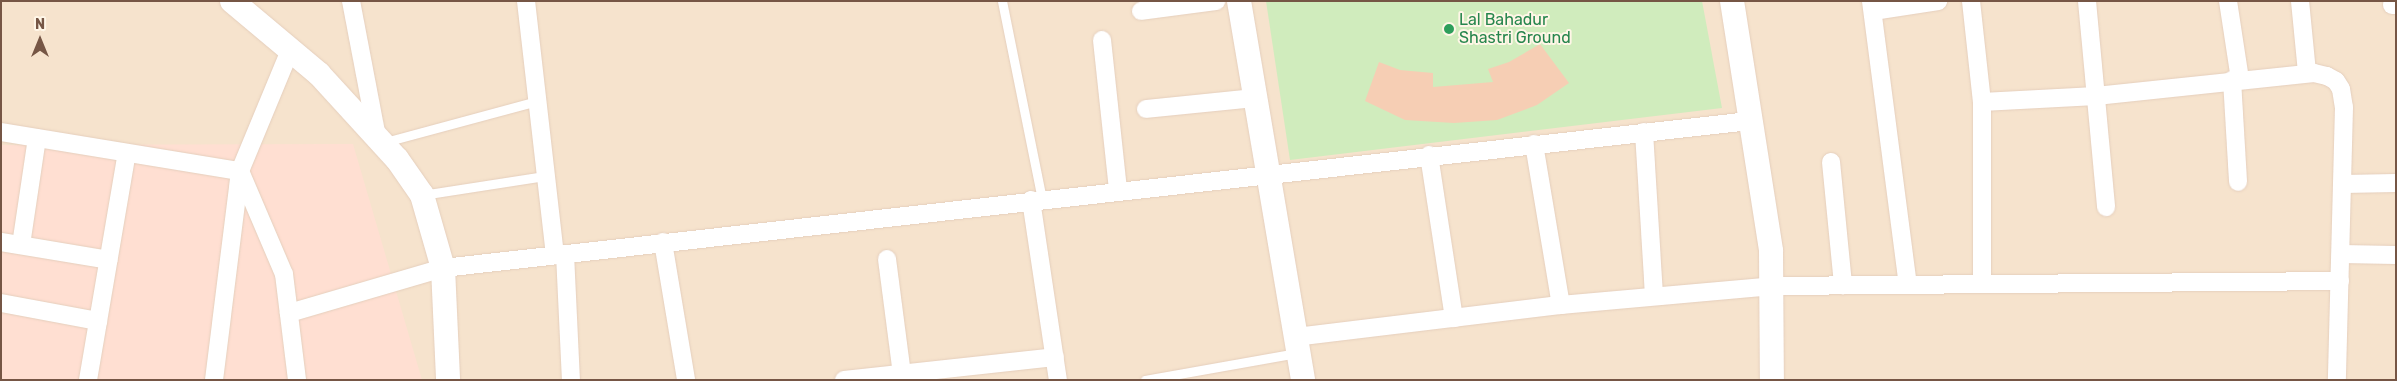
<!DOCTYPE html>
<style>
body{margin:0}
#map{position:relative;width:2397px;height:381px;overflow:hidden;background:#fef2df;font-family:Rubik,sans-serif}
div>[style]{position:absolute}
.residential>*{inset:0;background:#f6e3cd}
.commercial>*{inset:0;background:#ffdfd2}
.green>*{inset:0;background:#d0ecbd}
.building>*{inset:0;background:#f6ceb4}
.roads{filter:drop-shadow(0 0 1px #e5cfbd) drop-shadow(0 0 1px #e5cfbd)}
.lane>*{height:9px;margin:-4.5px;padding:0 4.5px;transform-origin:4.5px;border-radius:4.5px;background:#fff}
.street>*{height:18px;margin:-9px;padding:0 9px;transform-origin:9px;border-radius:9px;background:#fff}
.secondary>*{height:24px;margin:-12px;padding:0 12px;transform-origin:12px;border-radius:12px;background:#fff}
.dots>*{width:14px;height:14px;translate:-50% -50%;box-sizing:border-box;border:2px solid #fff6e7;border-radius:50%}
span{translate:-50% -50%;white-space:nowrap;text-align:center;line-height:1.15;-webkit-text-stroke:4px #fff6e7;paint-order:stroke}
.leisure-label{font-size:16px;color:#27864d}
.left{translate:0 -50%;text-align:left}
.frame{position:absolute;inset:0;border:2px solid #765645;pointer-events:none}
.north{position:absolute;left:15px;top:15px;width:50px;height:50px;-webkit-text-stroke:4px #fff6e7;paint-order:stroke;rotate:0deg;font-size:14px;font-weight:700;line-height:20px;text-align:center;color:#765645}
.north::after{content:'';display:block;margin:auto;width:18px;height:22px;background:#765645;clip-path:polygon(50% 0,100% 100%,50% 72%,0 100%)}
</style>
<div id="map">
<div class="residential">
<div style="clip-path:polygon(1px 1px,2396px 1px,2396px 380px,1px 380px)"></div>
</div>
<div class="commercial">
<div style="clip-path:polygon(353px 144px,422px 380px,1px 380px,1px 145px)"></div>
</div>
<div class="green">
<div style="clip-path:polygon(1266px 1px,1702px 1px,1722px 108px,1290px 160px)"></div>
</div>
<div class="building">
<div style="clip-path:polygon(1540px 44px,1569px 83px,1537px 105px,1497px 120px,1454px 123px,1405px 120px,1365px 101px,1379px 62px,1400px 70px,1433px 73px,1433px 87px,1493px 82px,1488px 69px,1509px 62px)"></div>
</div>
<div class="roads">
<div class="lane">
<div style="left:1002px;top:1px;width:202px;rotate:78.6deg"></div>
<div style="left:385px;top:142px;width:157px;rotate:-15.1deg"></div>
<div style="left:422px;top:195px;width:124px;rotate:-8.8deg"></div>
<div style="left:1145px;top:380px;width:154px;rotate:-10.1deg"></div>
</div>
<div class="street">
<div style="left:351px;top:1px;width:138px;rotate:79.2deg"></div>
<div style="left:526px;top:1px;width:256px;rotate:83.5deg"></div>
<div style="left:1871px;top:1px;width:286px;rotate:82.6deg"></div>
<div style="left:1971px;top:1px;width:102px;rotate:83.8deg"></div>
<div style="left:2087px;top:1px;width:207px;rotate:84.7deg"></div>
<div style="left:2228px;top:1px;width:79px;rotate:81.3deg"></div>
<div style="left:2300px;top:1px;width:72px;rotate:84.4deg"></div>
<div style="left:2392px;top:5px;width:4px"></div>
<div style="left:1141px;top:11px;width:76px;rotate:-7.6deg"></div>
<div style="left:1873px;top:11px;width:66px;rotate:-8.7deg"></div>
<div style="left:1102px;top:40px;width:151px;rotate:83.9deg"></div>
<div style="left:2232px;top:80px;width:102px;rotate:86.6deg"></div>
<div style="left:1146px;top:109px;width:110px;rotate:-5.8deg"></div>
<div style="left:1px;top:132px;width:242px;rotate:9.3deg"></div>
<div style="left:240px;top:171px;width:112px;rotate:66.9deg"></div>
<div style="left:284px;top:274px;width:107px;rotate:83deg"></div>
<div style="left:1644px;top:132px;width:164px;rotate:86.5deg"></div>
<div style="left:1534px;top:144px;width:163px;rotate:80.5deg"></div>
<div style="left:1429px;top:155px;width:165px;rotate:81.3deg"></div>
<div style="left:1831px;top:162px;width:124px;rotate:84.4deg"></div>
<div style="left:2343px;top:184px;width:53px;rotate:-1.1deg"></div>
<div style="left:1031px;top:200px;width:182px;rotate:81.5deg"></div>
<div style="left:1px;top:242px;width:109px;rotate:9.5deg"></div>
<div style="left:663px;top:242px;width:140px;rotate:80.5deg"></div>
<div style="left:21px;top:245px;width:108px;rotate:-81.5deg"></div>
<div style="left:565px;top:254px;width:126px;rotate:87.3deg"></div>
<div style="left:2341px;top:254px;width:55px;rotate:1deg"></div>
<div style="left:887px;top:259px;width:116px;rotate:82.6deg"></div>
<div style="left:1982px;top:284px;width:182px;rotate:-90deg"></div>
<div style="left:1982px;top:102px;width:114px;rotate:-3deg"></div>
<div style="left:2096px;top:96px;width:219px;rotate:-6deg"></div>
<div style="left:2314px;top:73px;width:13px;rotate:13deg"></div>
<div style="left:2327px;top:76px;width:10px;rotate:29deg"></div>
<div style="left:2336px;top:81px;width:9px;rotate:58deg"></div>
<div style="left:2341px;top:89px;width:18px;rotate:81deg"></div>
<div style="left:2344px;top:107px;width:273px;rotate:91.5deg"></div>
<div style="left:1px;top:303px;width:99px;rotate:10.5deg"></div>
<div style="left:289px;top:313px;width:160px;rotate:-16.3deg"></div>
<div style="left:443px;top:268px;width:1315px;rotate:-6.42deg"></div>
<div style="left:1295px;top:337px;width:268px;rotate:-6.9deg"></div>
<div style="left:1561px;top:305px;width:212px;rotate:-5.1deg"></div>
<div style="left:1772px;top:286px;width:568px;rotate:-0.5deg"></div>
<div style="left:88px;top:380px;width:230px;rotate:-80.3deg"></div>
<div style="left:214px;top:380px;width:211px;rotate:-82.9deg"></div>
<div style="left:240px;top:171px;width:131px;rotate:-67.5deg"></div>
<div style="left:844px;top:380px;width:212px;rotate:-6.2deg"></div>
</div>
<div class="secondary">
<div style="left:232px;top:1px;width:114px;rotate:40deg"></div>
<div style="left:319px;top:74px;width:115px;rotate:47.5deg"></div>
<div style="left:397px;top:159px;width:44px;rotate:55.2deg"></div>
<div style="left:422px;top:195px;width:76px;rotate:74deg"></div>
<div style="left:443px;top:268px;width:112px;rotate:87.4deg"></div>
<div style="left:1239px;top:1px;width:384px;rotate:80.4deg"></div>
<div style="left:1732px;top:1px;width:253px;rotate:81.1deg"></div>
<div style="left:1771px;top:251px;width:129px;rotate:89.6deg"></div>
</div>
</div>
<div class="dots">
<div style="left:1449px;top:29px;background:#2e9e5b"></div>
</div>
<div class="leisure-label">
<span class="left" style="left:1459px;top:29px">Lal Bahadur<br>Shastri Ground</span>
</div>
<div class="frame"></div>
<div class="north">N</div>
</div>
